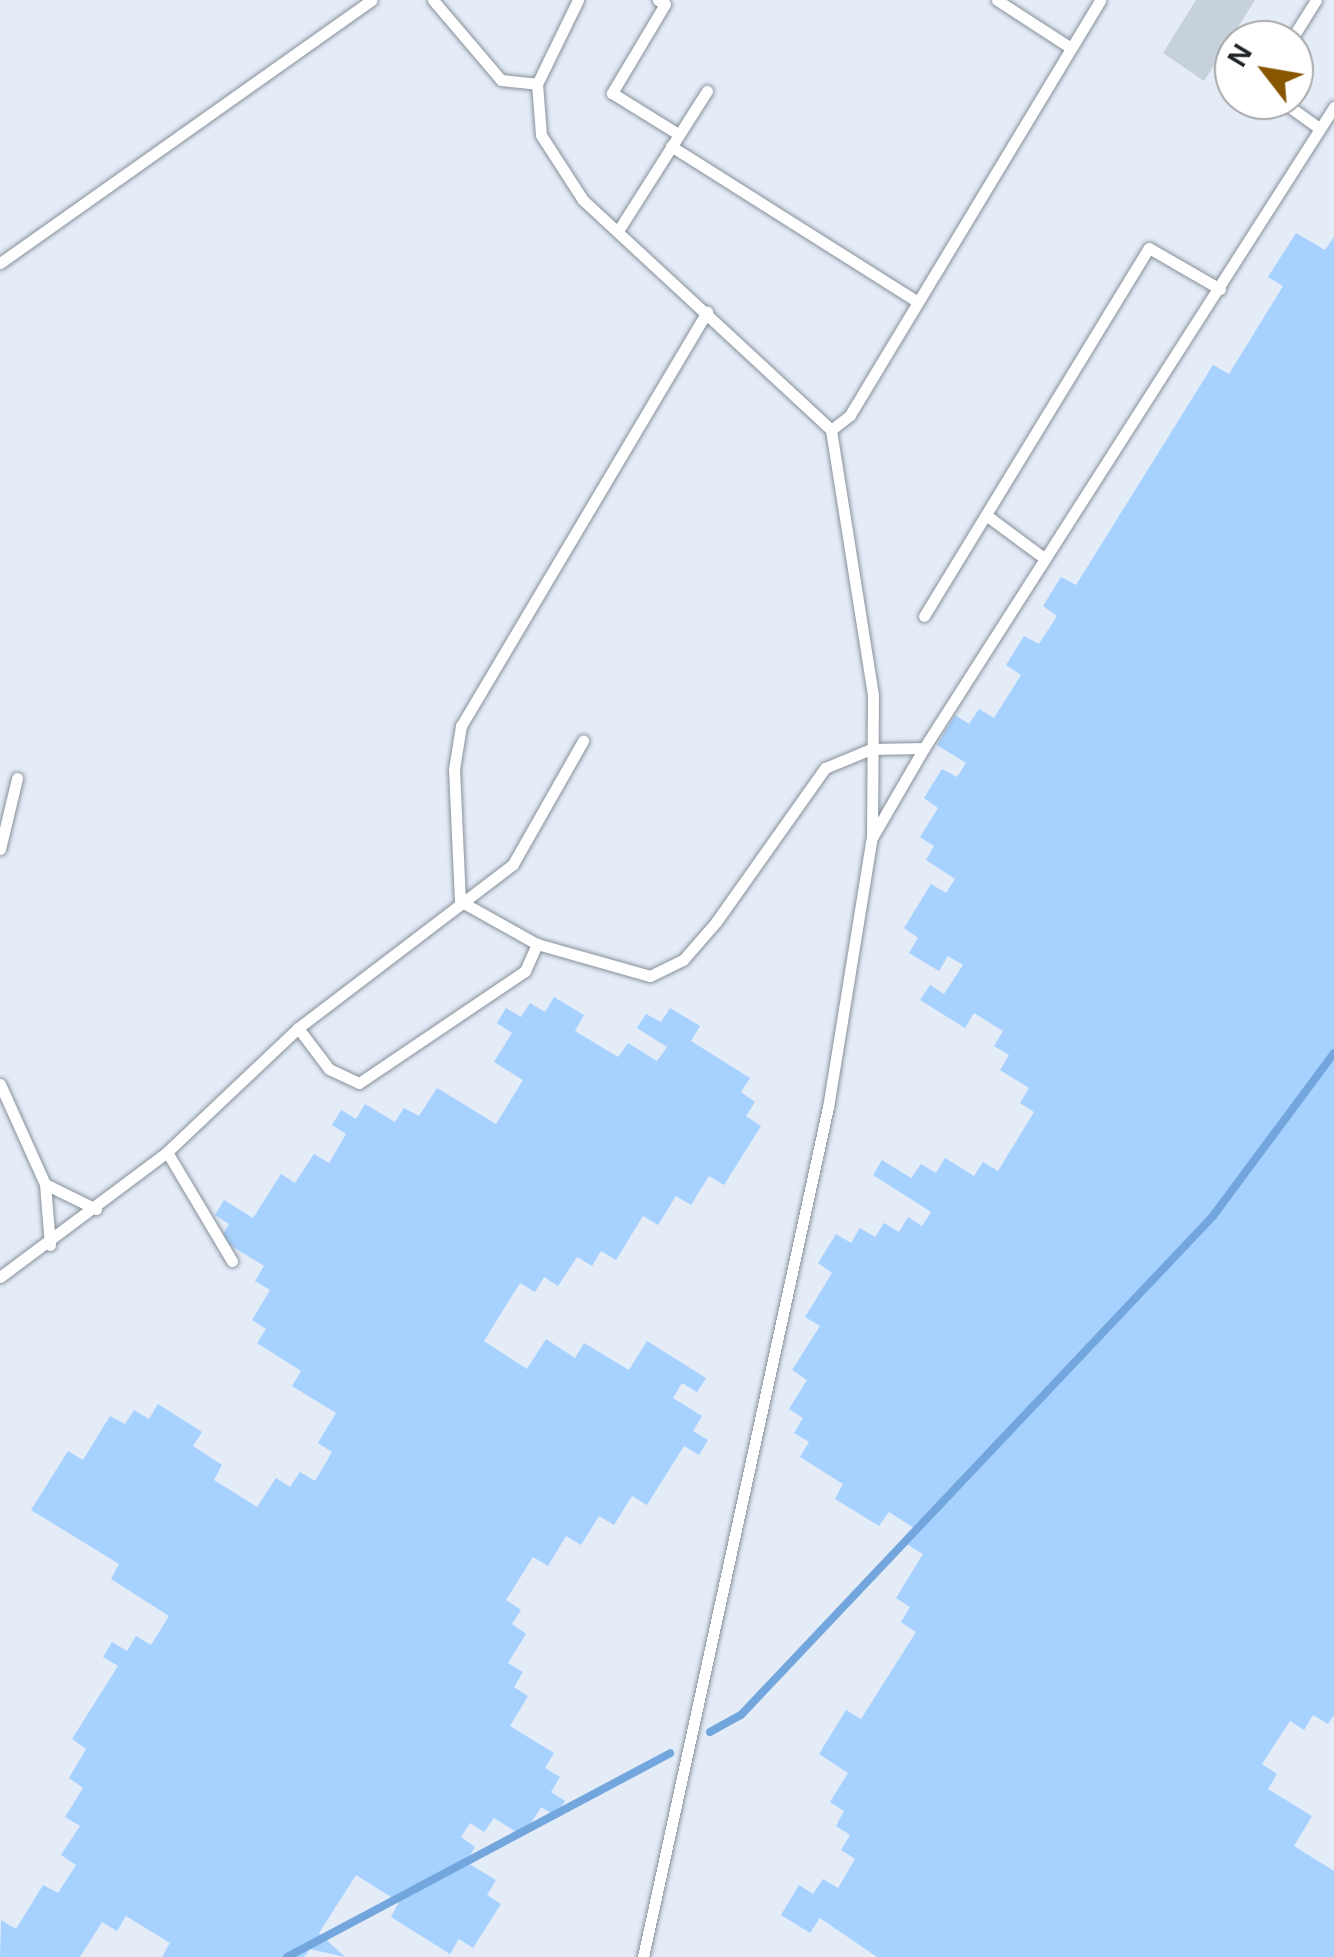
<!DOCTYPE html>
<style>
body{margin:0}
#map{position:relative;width:1334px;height:1957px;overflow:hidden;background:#e3ecf7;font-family:Helvetica,sans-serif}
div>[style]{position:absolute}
.green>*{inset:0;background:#a7d1ff}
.stream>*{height:8px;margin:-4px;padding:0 4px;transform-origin:4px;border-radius:4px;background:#72a6dd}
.building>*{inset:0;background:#c7d1db}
.roads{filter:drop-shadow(0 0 2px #87909a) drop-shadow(0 0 2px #87909a)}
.lane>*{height:11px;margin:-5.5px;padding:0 5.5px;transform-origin:5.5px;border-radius:5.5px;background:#fff}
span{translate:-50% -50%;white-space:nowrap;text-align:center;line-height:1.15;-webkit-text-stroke:10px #fff;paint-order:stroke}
.north{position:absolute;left:1214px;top:20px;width:100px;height:100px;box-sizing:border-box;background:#fff;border:2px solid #a6a7a9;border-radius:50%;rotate:301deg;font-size:28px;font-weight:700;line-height:40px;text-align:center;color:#202327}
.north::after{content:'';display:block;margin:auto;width:35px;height:45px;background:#895600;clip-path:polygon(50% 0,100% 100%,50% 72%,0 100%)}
</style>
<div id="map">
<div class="green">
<div style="clip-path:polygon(1296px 233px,1325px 250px,1334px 237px,1334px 1715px,1328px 1724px,1313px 1715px,1304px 1730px,1290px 1721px,1262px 1764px,1277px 1774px,1268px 1789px,1312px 1816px,1294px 1846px,1334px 1871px,1334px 1957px,877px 1957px,820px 1918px,810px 1933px,781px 1915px,799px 1885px,813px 1894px,823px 1879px,838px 1888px,855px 1859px,841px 1850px,850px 1835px,836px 1826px,844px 1811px,830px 1802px,848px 1773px,819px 1754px,846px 1710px,861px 1719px,916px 1632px,901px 1622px,910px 1607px,896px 1598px,923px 1554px,908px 1545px,917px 1530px,889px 1512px,879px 1526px,835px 1499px,843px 1484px,800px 1457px,809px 1442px,794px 1433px,803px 1418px,789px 1409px,807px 1380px,792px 1370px,820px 1326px,805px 1317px,832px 1273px,818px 1263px,836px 1234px,851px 1243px,860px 1228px,875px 1237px,884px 1223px,899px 1232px,908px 1217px,922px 1226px,931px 1212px,873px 1175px,882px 1160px,911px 1178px,921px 1164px,936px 1173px,945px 1158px,974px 1176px,983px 1162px,998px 1171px,1034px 1112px,1020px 1103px,1029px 1088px,1000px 1070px,1009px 1055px,994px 1046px,1003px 1031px,974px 1013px,965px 1028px,920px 1000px,930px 985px,944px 994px,963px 965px,948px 956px,939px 971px,909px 953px,918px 938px,904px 928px,931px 884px,946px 893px,955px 879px,926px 860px,934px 846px,920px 837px,938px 808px,924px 798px,942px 769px,957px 777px,966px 763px,937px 745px,955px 715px,969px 724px,979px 709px,994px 718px,1021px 675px,1006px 665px,1024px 636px,1039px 644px,1057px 616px,1043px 606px,1061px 577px,1076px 585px,1213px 365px,1229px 374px,1283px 286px,1268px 277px)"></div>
<div style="clip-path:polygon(554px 997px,584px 1015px,575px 1031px,618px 1057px,628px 1043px,657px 1061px,667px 1047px,637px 1028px,646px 1014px,661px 1022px,670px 1008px,700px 1026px,691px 1041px,750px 1078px,741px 1092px,755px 1102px,746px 1116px,761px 1126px,724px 1185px,709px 1176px,691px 1205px,676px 1196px,658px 1225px,643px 1216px,616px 1260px,601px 1251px,592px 1266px,577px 1257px,558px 1286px,544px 1277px,535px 1292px,520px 1283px,484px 1341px,527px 1369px,546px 1339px,575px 1358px,584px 1343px,629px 1370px,647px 1341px,706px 1378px,697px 1392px,682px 1383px,673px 1398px,702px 1416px,693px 1431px,708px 1440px,699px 1455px,684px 1446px,647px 1505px,632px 1496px,614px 1525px,599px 1516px,581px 1545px,566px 1536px,548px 1566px,533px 1557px,506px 1600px,521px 1610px,512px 1624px,526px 1634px,508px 1663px,523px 1672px,514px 1687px,528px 1696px,510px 1726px,554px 1753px,545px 1768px,560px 1777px,551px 1792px,565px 1801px,556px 1816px,541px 1807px,523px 1836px,494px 1818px,484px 1832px,470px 1823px,461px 1837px,475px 1847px,466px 1862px,496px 1880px,487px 1895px,501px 1904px,473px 1948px,459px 1939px,450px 1954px,391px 1917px,399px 1902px,356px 1875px,319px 1933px,345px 1957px,310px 1949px,304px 1957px,162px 1957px,170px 1943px,126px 1916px,117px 1931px,102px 1922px,80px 1957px,0 1957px,1px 1920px,16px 1929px,43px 1885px,58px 1893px,76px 1865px,61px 1855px,80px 1826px,65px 1817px,83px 1788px,69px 1778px,86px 1749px,72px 1739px,118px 1666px,103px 1657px,112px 1642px,127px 1651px,136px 1636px,151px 1645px,169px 1616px,111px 1579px,119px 1564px,31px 1510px,68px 1451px,83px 1460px,110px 1416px,125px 1424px,134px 1410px,149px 1419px,158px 1404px,202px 1432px,193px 1446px,222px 1465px,214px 1480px,257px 1507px,276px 1478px,290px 1487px,300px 1472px,315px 1481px,332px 1452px,318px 1443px,336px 1413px,292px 1386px,301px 1371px,257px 1343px,266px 1329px,252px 1320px,270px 1290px,255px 1281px,264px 1266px,220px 1239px,229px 1224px,215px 1215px,224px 1200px,253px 1218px,281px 1174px,295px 1183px,314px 1154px,329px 1163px,346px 1134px,332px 1125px,341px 1110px,356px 1119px,365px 1104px,395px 1122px,404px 1108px,419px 1116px,437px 1088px,496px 1124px,523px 1080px,494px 1062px,512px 1033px,497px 1023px,506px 1008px,521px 1017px,530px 1003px,545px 1012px)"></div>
</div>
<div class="stream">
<div style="left:710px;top:1732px;width:35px;rotate:-29deg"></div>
<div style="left:741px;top:1715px;width:687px;rotate:-46.59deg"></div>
<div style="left:1213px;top:1216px;width:203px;rotate:-53.4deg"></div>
<div style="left:287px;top:1957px;width:434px;rotate:-28deg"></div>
</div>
<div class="building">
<div style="clip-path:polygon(1196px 0,1255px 0,1204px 81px,1163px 53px)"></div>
</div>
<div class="roads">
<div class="lane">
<div style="left:433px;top:0;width:105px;rotate:49.6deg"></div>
<div style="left:501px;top:80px;width:36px;rotate:6deg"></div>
<div style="left:578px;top:0;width:93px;rotate:116deg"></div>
<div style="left:537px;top:84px;width:51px;rotate:85.5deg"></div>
<div style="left:541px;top:135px;width:77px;rotate:57.1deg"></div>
<div style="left:583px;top:200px;width:338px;rotate:42.8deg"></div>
<div style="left:831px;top:430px;width:268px;rotate:81deg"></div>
<div style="left:873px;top:695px;width:141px;rotate:90.4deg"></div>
<div style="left:872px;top:836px;width:275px;rotate:99.2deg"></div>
<div style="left:828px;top:1107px;width:870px;rotate:102.28deg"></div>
<div style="left:658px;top:0;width:8px;rotate:30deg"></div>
<div style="left:665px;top:4px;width:104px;rotate:120.8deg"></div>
<div style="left:612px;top:93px;width:78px;rotate:31.8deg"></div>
<div style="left:997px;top:0;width:88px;rotate:33deg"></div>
<div style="left:1291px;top:40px;width:47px;rotate:-58deg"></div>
<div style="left:1280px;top:100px;width:48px;rotate:35.7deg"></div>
<div style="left:671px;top:146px;width:292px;rotate:32.3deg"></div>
<div style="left:618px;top:231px;width:166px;rotate:-57.6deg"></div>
<div style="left:0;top:263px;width:455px;rotate:-35.3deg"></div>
<div style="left:831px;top:430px;width:24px;rotate:-38deg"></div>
<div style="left:850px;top:415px;width:484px;rotate:-58.9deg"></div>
<div style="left:990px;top:518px;width:67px;rotate:36.5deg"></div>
<div style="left:924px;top:616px;width:431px;rotate:-58.6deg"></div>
<div style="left:1149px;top:248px;width:82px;rotate:30deg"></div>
<div style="left:924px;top:748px;width:761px;rotate:-57.4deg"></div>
<div style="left:0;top:849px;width:73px;rotate:-76.5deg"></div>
<div style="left:460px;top:901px;width:88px;rotate:29.2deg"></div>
<div style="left:537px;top:944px;width:117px;rotate:15.8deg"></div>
<div style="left:650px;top:976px;width:37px;rotate:-26deg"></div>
<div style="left:683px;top:960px;width:50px;rotate:-49deg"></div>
<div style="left:716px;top:922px;width:189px;rotate:-54.7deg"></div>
<div style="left:825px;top:768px;width:50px;rotate:-22.4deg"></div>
<div style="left:871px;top:749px;width:53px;rotate:-1.1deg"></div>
<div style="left:924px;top:748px;width:102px;rotate:120.1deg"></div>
<div style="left:460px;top:901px;width:132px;rotate:-92.6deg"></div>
<div style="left:454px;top:769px;width:44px;rotate:-80.8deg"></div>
<div style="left:461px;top:726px;width:482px;rotate:-59.3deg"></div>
<div style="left:298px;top:1028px;width:51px;rotate:52.9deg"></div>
<div style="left:329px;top:1069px;width:33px;rotate:25deg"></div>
<div style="left:359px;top:1083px;width:200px;rotate:-34deg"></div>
<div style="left:525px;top:971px;width:30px;rotate:-66deg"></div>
<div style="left:0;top:1084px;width:110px;rotate:65.8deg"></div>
<div style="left:167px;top:1152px;width:127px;rotate:59.2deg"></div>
<div style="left:50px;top:1245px;width:61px;rotate:-94.7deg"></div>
<div style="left:45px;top:1184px;width:57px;rotate:26.1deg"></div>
<div style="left:0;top:1277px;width:209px;rotate:-36.8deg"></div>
<div style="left:167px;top:1152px;width:180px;rotate:-43.4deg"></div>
<div style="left:298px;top:1028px;width:270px;rotate:-37.3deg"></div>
<div style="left:513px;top:864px;width:142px;rotate:-60.4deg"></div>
</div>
</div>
<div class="north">N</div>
</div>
